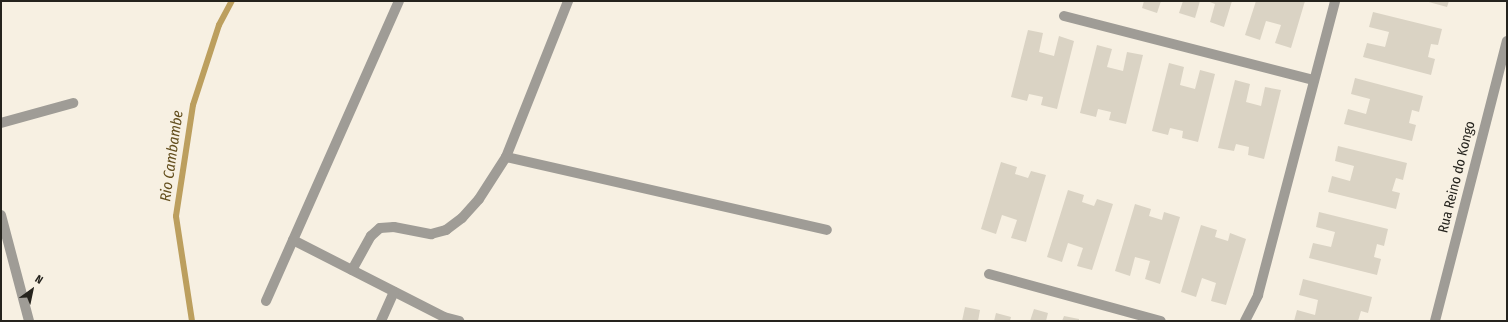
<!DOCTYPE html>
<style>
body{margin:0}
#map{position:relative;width:1508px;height:322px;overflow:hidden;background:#f7f0e2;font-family:"Fira Sans Condensed",sans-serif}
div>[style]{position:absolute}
.stream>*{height:6px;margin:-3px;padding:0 3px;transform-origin:3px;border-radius:3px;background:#bc9f5e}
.building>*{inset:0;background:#dad3c4}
.minor>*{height:10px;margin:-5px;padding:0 5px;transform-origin:5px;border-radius:5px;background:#9f9c96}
span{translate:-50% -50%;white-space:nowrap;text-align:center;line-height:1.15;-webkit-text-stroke:3px #f7f0e2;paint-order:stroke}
.street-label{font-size:14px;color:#25231d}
.water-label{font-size:15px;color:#644f1e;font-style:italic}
.frame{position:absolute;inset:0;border:2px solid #25231d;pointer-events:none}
.north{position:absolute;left:12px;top:270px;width:40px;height:40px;-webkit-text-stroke:3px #f7f0e2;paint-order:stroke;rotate:33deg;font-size:11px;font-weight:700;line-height:16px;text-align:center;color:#25231d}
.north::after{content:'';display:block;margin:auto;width:14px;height:18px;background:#25231d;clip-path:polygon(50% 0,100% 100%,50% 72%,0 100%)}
</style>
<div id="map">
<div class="stream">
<div style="left:192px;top:321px;width:106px;rotate:-98.7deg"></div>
<div style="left:176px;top:216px;width:112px;rotate:-81.3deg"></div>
<div style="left:193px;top:105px;width:84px;rotate:-72deg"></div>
<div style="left:219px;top:25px;width:27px;rotate:-62deg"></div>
</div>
<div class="building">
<div style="clip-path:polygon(1144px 1px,1161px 1px,1157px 13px,1142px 8px)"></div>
<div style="clip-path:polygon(1183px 1px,1200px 1px,1195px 18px,1179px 13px)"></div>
<div style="clip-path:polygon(1207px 1px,1232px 1px,1224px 27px,1210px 22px,1215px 4px)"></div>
<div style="clip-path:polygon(1256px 1px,1305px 1px,1291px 48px,1275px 43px,1281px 25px,1266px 21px,1260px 40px,1245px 35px)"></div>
<div style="clip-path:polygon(1425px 1px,1449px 1px,1447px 7px)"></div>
<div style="clip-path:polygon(1373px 12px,1442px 29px,1438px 45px,1431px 44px,1428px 57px,1435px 59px,1431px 75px,1363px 57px,1367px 43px,1385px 47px,1389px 32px,1369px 27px)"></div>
<div style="clip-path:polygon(1028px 30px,1043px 33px,1039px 52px,1054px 56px,1059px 36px,1074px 41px,1057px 109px,1041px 105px,1043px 97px,1029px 94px,1027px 101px,1011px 97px)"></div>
<div style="clip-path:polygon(1097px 45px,1112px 49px,1107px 67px,1123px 71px,1127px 52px,1143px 55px,1126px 124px,1109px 120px,1111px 112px,1098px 109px,1096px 117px,1080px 113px)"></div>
<div style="clip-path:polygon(1169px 63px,1184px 67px,1180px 85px,1195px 89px,1200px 70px,1215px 74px,1198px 142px,1182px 138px,1183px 131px,1170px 128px,1168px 135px,1152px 131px)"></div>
<div style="clip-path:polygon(1355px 78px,1423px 96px,1419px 112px,1412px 110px,1409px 123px,1416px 125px,1412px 141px,1344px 124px,1348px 109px,1366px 114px,1370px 99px,1351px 94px)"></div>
<div style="clip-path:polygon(1235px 80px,1250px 84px,1246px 102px,1261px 106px,1265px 87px,1281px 90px,1264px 159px,1248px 155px,1249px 147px,1236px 144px,1234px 151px,1218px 148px)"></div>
<div style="clip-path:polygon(1338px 146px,1407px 163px,1403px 180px,1396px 178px,1392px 191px,1400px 193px,1396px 209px,1328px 192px,1332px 176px,1350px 181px,1354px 166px,1335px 161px)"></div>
<div style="clip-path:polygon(1001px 162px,1017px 167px,1015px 174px,1028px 178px,1031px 171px,1046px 175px,1026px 242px,1011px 238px,1017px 220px,1002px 215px,996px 234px,981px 229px)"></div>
<div style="clip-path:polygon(1068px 190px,1084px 195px,1082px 202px,1094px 206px,1097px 199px,1113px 204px,1092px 270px,1077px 266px,1083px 248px,1068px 243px,1062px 262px,1047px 257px)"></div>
<div style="clip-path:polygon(1135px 204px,1151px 209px,1149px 216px,1162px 220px,1164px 212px,1180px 217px,1160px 284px,1145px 279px,1150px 261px,1135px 257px,1130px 276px,1115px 271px)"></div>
<div style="clip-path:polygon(1319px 212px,1388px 229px,1384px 246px,1377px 244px,1374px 257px,1381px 259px,1377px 275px,1309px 258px,1313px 243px,1331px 247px,1335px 232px,1316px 227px)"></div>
<div style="clip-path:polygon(1201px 225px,1217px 230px,1215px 237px,1228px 241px,1230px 233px,1246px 239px,1226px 305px,1211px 301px,1216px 283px,1202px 278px,1196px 297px,1181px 292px)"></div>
<div style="clip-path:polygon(1303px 279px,1372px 297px,1368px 313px,1361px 311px,1358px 321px,1294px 321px,1297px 310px,1315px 315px,1318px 300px,1299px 295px)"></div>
<div style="clip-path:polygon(965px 307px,980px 310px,978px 321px,962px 321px)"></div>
<div style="clip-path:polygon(1034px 309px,1048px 313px,1046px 321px,1030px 321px)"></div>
<div style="clip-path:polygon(996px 313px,1011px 317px,1010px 321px,994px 321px)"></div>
<div style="clip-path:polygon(1064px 316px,1079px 319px,1079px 321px,1062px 321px)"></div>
</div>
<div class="minor">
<div style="left:1064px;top:16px;width:258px;rotate:14.4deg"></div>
<div style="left:1px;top:123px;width:75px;rotate:-15.5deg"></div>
<div style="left:506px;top:157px;width:329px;rotate:12.8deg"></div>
<div style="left:1px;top:215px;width:110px;rotate:75.2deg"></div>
<div style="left:293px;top:240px;width:169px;rotate:27deg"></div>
<div style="left:444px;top:317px;width:16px;rotate:15deg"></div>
<div style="left:352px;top:270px;width:39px;rotate:-61deg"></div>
<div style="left:371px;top:236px;width:12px;rotate:-42deg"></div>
<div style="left:380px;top:228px;width:14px;rotate:-4deg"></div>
<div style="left:394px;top:227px;width:38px;rotate:11deg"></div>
<div style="left:431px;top:234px;width:16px;rotate:-15deg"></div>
<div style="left:446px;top:230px;width:20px;rotate:-37deg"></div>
<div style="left:462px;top:218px;width:25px;rotate:-48deg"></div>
<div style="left:479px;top:199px;width:50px;rotate:-57.3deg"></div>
<div style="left:506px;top:157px;width:168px;rotate:-68.3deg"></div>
<div style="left:989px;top:274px;width:178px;rotate:15.3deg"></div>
<div style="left:266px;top:301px;width:328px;rotate:-66.1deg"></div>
<div style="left:381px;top:321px;width:32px;rotate:-66deg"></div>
<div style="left:1245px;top:321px;width:29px;rotate:-63deg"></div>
<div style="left:1258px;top:295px;width:304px;rotate:-75.3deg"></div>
<div style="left:1435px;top:321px;width:289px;rotate:-75.6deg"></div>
</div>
<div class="street-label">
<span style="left:1457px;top:177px;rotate:-76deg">Rua Reino do Kongo</span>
</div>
<div class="water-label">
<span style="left:172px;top:156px;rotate:-82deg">Rio Cambambe</span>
</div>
<div class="frame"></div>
<div class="north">N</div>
</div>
